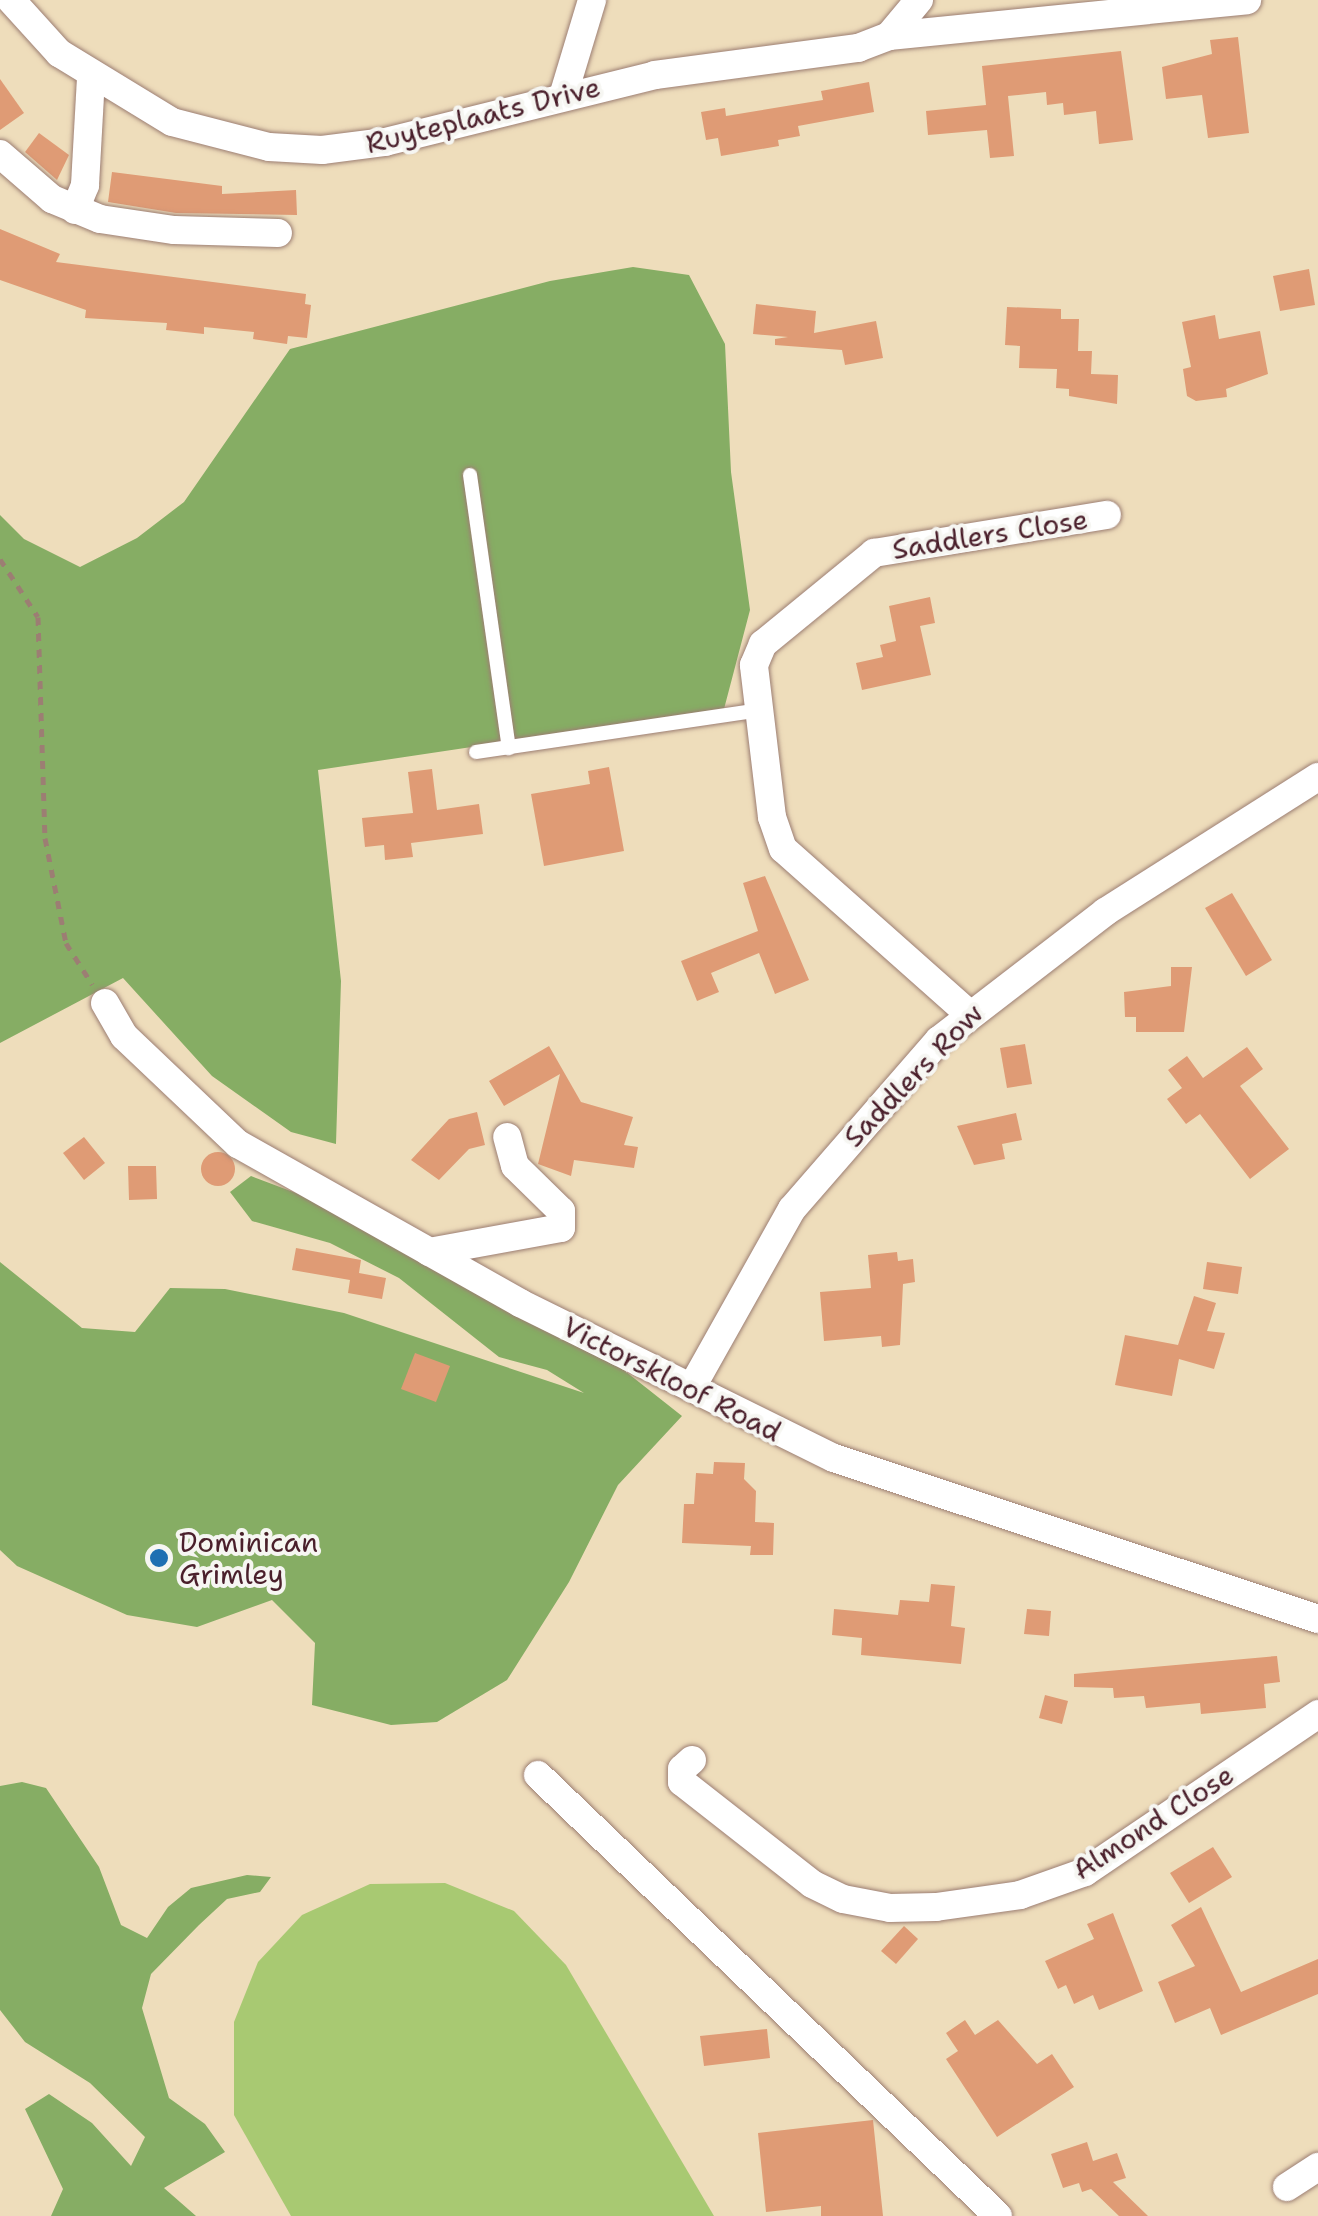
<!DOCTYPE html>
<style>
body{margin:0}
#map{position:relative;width:1318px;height:2216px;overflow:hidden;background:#edb;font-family:"Shantell Sans",sans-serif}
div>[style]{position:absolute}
.green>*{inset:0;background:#a8c972}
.forest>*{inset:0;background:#86ad64}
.building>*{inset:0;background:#df9b75}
.round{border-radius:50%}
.path>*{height:5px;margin-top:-2.5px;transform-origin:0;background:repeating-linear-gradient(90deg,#9c7e73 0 8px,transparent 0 16px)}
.roads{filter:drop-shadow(0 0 2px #9c7e73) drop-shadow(0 0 2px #9c7e73)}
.service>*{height:14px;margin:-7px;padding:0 7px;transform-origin:7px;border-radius:7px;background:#fff}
.minor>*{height:28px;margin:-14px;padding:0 14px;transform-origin:14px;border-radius:14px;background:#fff}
.dots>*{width:28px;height:28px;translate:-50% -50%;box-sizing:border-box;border:5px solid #f6f6f2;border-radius:50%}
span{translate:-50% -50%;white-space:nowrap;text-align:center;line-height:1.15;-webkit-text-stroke:8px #f6f6f2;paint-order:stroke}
.street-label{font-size:28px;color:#4a1f2b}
.poi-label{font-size:28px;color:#4a1f2b}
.left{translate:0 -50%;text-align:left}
</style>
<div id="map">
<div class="green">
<div style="clip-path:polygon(445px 1883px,514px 1911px,566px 1965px,714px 2216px,291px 2216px,234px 2115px,234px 2022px,258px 1962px,302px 1915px,370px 1884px)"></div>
</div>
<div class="forest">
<div style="clip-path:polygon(633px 267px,689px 275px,725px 344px,731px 472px,750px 610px,724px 709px,318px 770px,341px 981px,336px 1144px,291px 1132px,212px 1076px,123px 978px,0 1043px,0 515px,24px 539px,80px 567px,137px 538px,184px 502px,290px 349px,550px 281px)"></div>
<div style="clip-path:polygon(251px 1176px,336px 1208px,587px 1341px,682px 1416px,618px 1485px,569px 1582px,507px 1680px,437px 1722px,391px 1725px,312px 1705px,315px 1643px,272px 1600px,197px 1627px,127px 1615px,17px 1566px,0 1550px,0 1262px,82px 1328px,135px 1332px,170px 1288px,225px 1289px,344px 1313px,584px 1393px,547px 1370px,499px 1357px,399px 1278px,330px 1243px,252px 1221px,230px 1192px)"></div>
<div style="clip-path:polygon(22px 1782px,46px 1788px,99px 1867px,121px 1925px,147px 1938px,168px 1907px,191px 1888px,247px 1875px,271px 1877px,260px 1892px,227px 1899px,199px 1925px,151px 1974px,142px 2008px,169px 2098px,205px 2124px,225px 2152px,164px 2188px,196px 2216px,51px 2216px,63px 2189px,25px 2109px,49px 2094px,92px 2123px,131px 2166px,145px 2137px,90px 2083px,25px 2042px,0 2010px,0 1786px)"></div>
</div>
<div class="building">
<div style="clip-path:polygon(1238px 37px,1249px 133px,1208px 138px,1202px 95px,1166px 99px,1162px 67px,1212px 54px,1210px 40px)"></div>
<div style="clip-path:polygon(1121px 51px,1133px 140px,1099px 144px,1096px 111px,1064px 115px,1063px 103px,1047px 105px,1046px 92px,1008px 96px,1014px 156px,990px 158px,987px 130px,928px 135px,926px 111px,986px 105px,982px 66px)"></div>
<div style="clip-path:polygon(0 79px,24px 113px,0 130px)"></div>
<div style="clip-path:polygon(869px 82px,874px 112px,798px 126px,800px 136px,778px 140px,779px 146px,721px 156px,718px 138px,706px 140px,701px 112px,725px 108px,726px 116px,823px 100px,821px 91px)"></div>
<div style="clip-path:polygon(39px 133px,69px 155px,57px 180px,25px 152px)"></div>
<div style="clip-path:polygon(112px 172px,222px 186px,222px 194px,296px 190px,297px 215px,176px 213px,108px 202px)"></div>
<div style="clip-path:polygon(0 229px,60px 254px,56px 262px,306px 294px,305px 304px,311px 305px,307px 338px,288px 336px,287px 344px,253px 339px,254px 332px,204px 327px,204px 334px,166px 330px,167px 323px,85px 318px,86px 310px,0 280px)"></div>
<div style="clip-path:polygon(1309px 269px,1315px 305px,1280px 311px,1273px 276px)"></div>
<div style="clip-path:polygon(756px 304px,816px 311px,814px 333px,876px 321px,883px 358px,845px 365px,842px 350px,775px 345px,775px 339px,788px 337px,753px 334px)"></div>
<div style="clip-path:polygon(1007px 307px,1061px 309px,1061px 319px,1079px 319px,1078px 351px,1092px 351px,1091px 374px,1118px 375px,1117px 404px,1069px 396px,1069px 389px,1056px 388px,1057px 369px,1019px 368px,1020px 346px,1005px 345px)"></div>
<div style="clip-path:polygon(1215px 315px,1219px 339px,1260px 331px,1268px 374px,1226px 389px,1227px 397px,1196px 401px,1187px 396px,1183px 369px,1191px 367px,1182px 322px)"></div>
<div style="clip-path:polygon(930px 597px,935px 623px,920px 626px,931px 675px,862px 690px,856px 663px,883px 657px,880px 645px,896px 641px,889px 606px)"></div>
<div style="clip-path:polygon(609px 767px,624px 851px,544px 866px,531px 794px,590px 784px,588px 771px)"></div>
<div style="clip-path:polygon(432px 769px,437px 810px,479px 804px,483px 834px,411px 843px,413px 857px,385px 860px,384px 845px,365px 847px,362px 818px,413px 813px,408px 772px)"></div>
<div style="clip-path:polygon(765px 876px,809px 980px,775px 994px,759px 953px,711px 973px,719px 992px,697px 1001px,681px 961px,758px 931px,743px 883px)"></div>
<div style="clip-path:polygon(1232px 893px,1272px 960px,1246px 976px,1205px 908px)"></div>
<div style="clip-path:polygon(1171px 967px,1192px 967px,1184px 1032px,1136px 1032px,1136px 1017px,1125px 1017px,1124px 992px,1171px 986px)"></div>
<div style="clip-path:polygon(1025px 1044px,1032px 1084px,1007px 1088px,1000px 1048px)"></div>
<div style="clip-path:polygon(549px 1046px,581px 1102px,633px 1117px,624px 1145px,638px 1147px,634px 1168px,574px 1160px,571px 1176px,538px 1164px,560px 1074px,504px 1106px,489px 1081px)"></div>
<div style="clip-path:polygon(1247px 1047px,1263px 1069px,1240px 1086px,1289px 1149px,1250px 1179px,1200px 1114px,1186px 1124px,1167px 1099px,1182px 1088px,1168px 1070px,1187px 1056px,1203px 1078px)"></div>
<div style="clip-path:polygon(477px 1112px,485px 1145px,469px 1149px,439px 1180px,411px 1160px,449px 1119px)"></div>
<div style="clip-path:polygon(1016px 1113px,1022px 1140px,1002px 1144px,1005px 1159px,974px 1165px,957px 1126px)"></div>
<div style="clip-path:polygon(84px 1137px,105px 1163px,84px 1180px,63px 1153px)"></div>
<div class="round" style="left:201px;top:1152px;width:34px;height:34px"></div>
<div style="clip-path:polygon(128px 1166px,156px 1166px,157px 1199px,129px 1200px)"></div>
<div style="clip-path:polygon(296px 1248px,361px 1260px,359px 1273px,386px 1278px,382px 1299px,348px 1293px,350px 1280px,292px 1270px)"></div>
<div style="clip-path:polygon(897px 1252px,898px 1261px,913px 1259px,915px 1282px,903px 1284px,900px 1345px,882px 1347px,881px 1336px,824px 1341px,820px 1292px,871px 1288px,868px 1255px)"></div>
<div style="clip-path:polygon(1207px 1262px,1242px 1267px,1238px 1294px,1203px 1289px)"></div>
<div style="clip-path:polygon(1194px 1296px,1216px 1303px,1207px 1331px,1225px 1333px,1214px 1369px,1179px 1359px,1172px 1396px,1115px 1385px,1125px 1335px,1178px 1345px)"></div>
<div style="clip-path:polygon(415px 1353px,450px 1366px,436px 1402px,401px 1389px)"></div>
<div style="clip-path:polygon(714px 1462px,745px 1463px,744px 1479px,756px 1491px,755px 1522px,774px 1523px,773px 1555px,750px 1555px,751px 1546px,682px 1543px,684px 1504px,694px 1504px,696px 1473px,713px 1474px)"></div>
<div style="clip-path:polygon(931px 1584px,955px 1586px,951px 1626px,965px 1628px,961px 1664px,861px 1655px,862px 1638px,832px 1635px,834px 1609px,898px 1615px,900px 1600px,929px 1602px)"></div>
<div style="clip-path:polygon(1027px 1609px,1051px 1611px,1049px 1636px,1024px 1634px)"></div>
<div style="clip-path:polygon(1277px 1656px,1280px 1682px,1264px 1684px,1266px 1708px,1201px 1714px,1200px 1703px,1146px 1708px,1144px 1696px,1114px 1698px,1113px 1688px,1074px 1687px,1074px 1674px)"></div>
<div style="clip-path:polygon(1045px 1695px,1068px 1701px,1062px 1724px,1039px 1718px)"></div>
<div style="clip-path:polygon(1213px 1847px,1232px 1877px,1189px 1903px,1170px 1873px)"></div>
<div style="clip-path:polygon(1201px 1907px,1241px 1992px,1318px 1959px,1318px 1994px,1221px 2035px,1210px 2008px,1175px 2023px,1158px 1982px,1195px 1966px,1171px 1925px)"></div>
<div style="clip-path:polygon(1113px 1913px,1143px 1991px,1099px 2010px,1093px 1995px,1074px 2004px,1066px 1985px,1058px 1989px,1045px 1961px,1094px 1939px,1087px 1924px)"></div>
<div style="clip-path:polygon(904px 1926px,918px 1939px,896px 1964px,881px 1951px)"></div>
<div style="clip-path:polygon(965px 2020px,975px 2035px,998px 2020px,1037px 2064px,1052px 2054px,1074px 2087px,997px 2137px,946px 2059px,958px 2051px,946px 2033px)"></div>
<div style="clip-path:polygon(767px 2029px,770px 2058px,704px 2066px,700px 2036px)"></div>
<div style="clip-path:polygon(873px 2120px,883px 2216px,821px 2216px,821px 2206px,766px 2212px,758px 2133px)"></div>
<div style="clip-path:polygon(1087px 2142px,1093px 2161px,1117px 2153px,1126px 2178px,1113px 2182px,1148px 2216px,1119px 2216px,1091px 2189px,1082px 2192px,1079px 2183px,1063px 2188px,1051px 2154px)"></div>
</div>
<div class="path">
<div style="left:0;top:559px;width:69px;rotate:56.8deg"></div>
<div style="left:38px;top:617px;width:221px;rotate:88.2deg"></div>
<div style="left:45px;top:838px;width:107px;rotate:78.7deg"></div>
<div style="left:66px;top:943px;width:49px;rotate:57.6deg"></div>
</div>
<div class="roads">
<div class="service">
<div style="left:470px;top:475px;width:276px;rotate:81.9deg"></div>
<div style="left:476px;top:752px;width:282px;rotate:-8.4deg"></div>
</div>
<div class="minor">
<div style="left:11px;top:0;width:72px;rotate:47.8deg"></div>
<div style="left:59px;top:53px;width:132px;rotate:31.4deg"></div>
<div style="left:172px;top:122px;width:100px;rotate:14.5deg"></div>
<div style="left:269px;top:147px;width:53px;rotate:3.2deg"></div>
<div style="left:322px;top:150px;width:64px;rotate:-7.2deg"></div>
<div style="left:385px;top:142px;width:278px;rotate:-13.9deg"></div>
<div style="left:655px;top:75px;width:205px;rotate:-7.6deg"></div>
<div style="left:858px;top:48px;width:33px;rotate:-21deg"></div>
<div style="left:889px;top:36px;width:47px;rotate:-50.2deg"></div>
<div style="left:889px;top:36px;width:360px;rotate:-5.7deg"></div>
<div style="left:564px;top:93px;width:97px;rotate:-73.2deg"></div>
<div style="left:0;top:154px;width:69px;rotate:40.9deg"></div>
<div style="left:52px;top:199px;width:52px;rotate:22.6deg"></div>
<div style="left:100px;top:219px;width:75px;rotate:8.5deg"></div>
<div style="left:174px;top:230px;width:104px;rotate:1.7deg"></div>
<div style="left:75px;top:210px;width:27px;rotate:-68deg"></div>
<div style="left:85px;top:185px;width:109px;rotate:-86.8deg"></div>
<div style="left:105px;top:1003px;width:38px;rotate:60deg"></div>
<div style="left:124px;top:1036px;width:157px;rotate:43.5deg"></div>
<div style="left:238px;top:1144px;width:324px;rotate:29.4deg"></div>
<div style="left:520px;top:1303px;width:350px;rotate:26.3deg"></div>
<div style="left:834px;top:1458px;width:510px;rotate:18.4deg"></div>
<div style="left:968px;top:1013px;width:247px;rotate:-138.4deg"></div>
<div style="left:783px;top:849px;width:34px;rotate:-109deg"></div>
<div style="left:772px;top:817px;width:153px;rotate:-96.8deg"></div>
<div style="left:754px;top:665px;width:23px;rotate:-67deg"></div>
<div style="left:763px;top:644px;width:144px;rotate:-39.3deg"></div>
<div style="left:874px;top:553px;width:236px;rotate:-9.3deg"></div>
<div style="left:429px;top:1252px;width:134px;rotate:-10.3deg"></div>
<div style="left:561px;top:1228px;width:17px;rotate:-90deg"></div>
<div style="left:561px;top:1211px;width:64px;rotate:-135.6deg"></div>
<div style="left:515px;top:1166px;width:30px;rotate:-105deg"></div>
<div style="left:692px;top:1387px;width:204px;rotate:-60.7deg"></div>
<div style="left:792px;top:1209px;width:224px;rotate:-49deg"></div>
<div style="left:939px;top:1040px;width:210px;rotate:-37.6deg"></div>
<div style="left:1105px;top:912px;width:252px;rotate:-32.4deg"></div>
<div style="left:692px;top:1760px;width:13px;rotate:138deg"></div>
<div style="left:682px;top:1769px;width:13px;rotate:90deg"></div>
<div style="left:682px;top:1782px;width:165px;rotate:38.1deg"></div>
<div style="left:812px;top:1884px;width:34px;rotate:26deg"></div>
<div style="left:843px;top:1899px;width:48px;rotate:10.8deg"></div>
<div style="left:890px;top:1908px;width:46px;rotate:-1.2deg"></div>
<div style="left:936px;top:1907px;width:85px;rotate:-8.1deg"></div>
<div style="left:1020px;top:1895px;width:69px;rotate:-19.5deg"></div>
<div style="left:1085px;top:1872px;width:282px;rotate:-34.1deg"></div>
<div style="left:538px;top:1775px;width:637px;rotate:43.79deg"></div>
<div style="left:1287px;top:2187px;width:37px;rotate:-33deg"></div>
</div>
</div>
<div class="dots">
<div style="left:159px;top:1558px;background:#1f6fb2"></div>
</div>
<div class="street-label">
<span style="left:483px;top:115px;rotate:-14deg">Ruyteplaats Drive</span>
<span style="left:990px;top:534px;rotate:-9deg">Saddlers Close</span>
<span style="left:913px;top:1075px;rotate:-46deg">Saddlers Row</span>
<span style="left:672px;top:1379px;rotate:27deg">Victorskloof Road</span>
<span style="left:1153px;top:1822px;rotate:-33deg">Almond Close</span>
</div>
<div class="poi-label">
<span class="left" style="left:179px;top:1558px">Dominican<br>Grimley</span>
</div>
</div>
